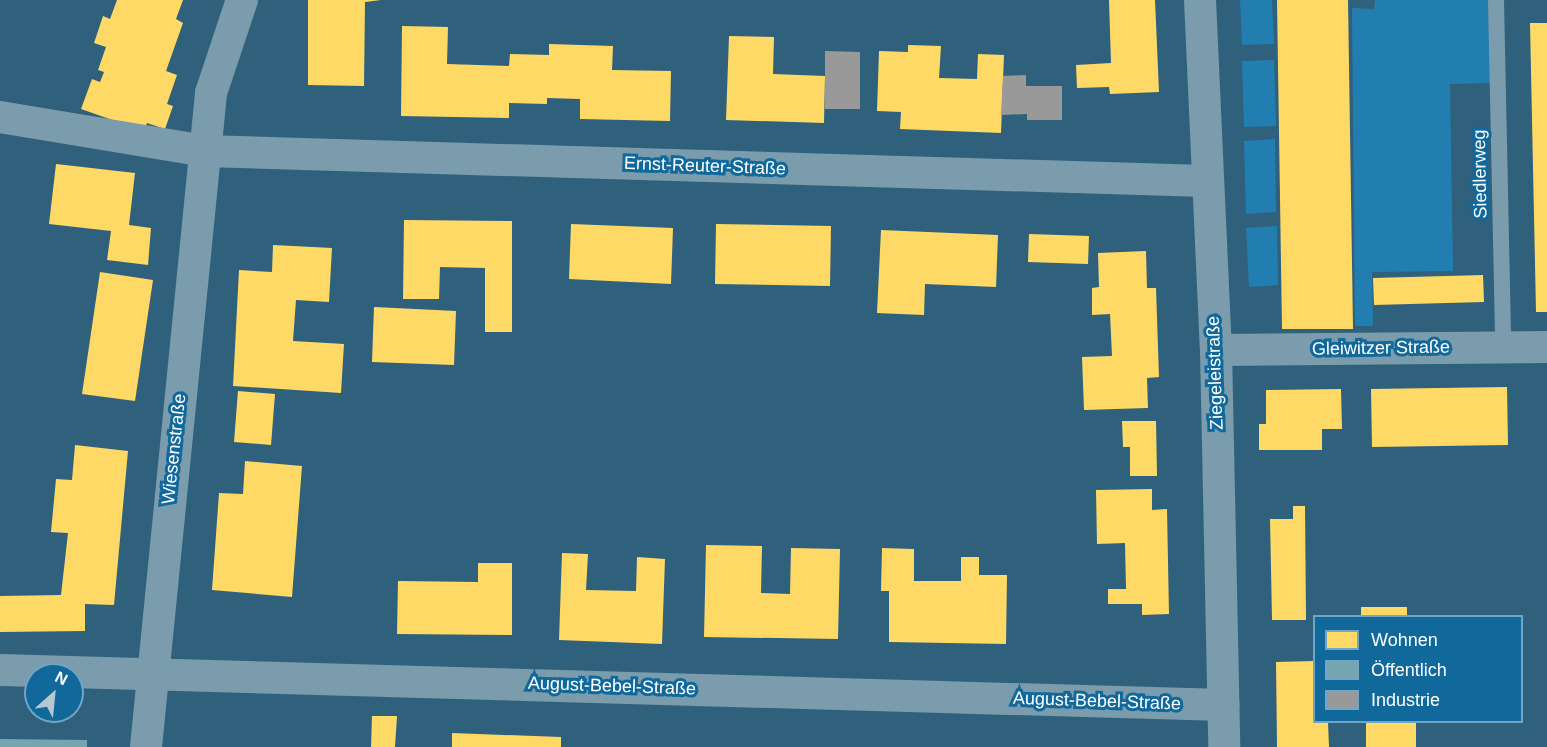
<!DOCTYPE html>
<meta charset="utf-8">
<style>
body{margin:0}
#map{position:relative;width:1547px;height:747px;overflow:hidden;background:#30617c;font-family:Helvetica,sans-serif}
div>[style]{position:absolute}
.green>*{inset:0;background:#227eb1}
.homes>*{inset:0;background:#ffd966}
.public>*{inset:0;background:#76a5af}
.industry>*{inset:0;background:#999}
.lane>*{height:16px;margin:-8px;padding:0 8px;transform-origin:8px;border-radius:8px;background:#7b9cad}
.street>*{height:32px;margin:-16px;padding:0 16px;transform-origin:16px;border-radius:16px;background:#7b9cad}
span{translate:-50% -50%;white-space:nowrap;text-align:center;line-height:1.15;-webkit-text-stroke:6px #11699b;paint-order:stroke}
.street-label{font-size:18px;color:#fff}
.legend{position:absolute;left:1313px;top:615px;width:210px;height:108px;box-sizing:border-box;background:#11699b;border:2px solid #70a5c3;margin:0;padding:8px 10px;list-style:none;font-size:18px;color:#fff}
.legend li{display:flex;align-items:center;gap:12px;height:30px}
.legend b{width:30px;border:2px solid #70a5c3}
.north{position:absolute;left:24px;top:663px;width:60px;height:60px;box-sizing:border-box;background:#11699b;border:2px solid #70a5c3;border-radius:50%;rotate:27deg;font-size:16px;font-weight:700;line-height:24px;text-align:center;color:#fff}
.north::after{content:'';display:block;margin:auto;width:21px;height:27px;background:#b7c8d1;clip-path:polygon(50% 0,100% 100%,50% 72%,0 100%)}
</style>
<div id="map">
<div class="green">
<div style="clip-path:polygon(1240px 0,1272px 0,1274px 44px,1242px 45px)"></div>
<div style="clip-path:polygon(1375px 0,1490px 0,1491px 83px,1450px 84px,1453px 271px,1372px 272px,1373px 326px,1355px 326px,1352px 8px,1374px 9px)"></div>
<div style="clip-path:polygon(1274px 60px,1276px 126px,1244px 127px,1242px 61px)"></div>
<div style="clip-path:polygon(1275px 139px,1276px 212px,1246px 214px,1244px 141px)"></div>
<div style="clip-path:polygon(1277px 226px,1278px 285px,1249px 287px,1246px 228px)"></div>
</div>
<div class="homes">
<div style="clip-path:polygon(117px 0,183px 0,176px 19px,183px 23px,166px 71px,177px 75px,167px 104px,173px 106px,165px 129px,147px 123px,144px 131px,81px 109px,92px 79px,100px 82px,104px 72px,98px 70px,106px 47px,94px 43px,103px 16px,110px 19px)"></div>
<div style="clip-path:polygon(308px 0,381px 0,365px 2px,364px 86px,308px 85px)"></div>
<div style="clip-path:polygon(1109px 0,1155px 0,1159px 92px,1110px 94px,1109px 87px,1077px 88px,1076px 65px,1111px 63px)"></div>
<div style="clip-path:polygon(1277px 0,1348px 0,1353px 329px,1282px 329px)"></div>
<div style="clip-path:polygon(1530px 23px,1547px 23px,1547px 312px,1536px 312px)"></div>
<div style="clip-path:polygon(402px 26px,448px 27px,447px 64px,509px 66px,510px 54px,549px 55px,549px 44px,613px 46px,612px 70px,671px 71px,670px 121px,580px 119px,580px 99px,547px 98px,547px 104px,509px 103px,509px 118px,401px 116px)"></div>
<div style="clip-path:polygon(729px 36px,774px 37px,773px 74px,825px 76px,824px 123px,726px 120px)"></div>
<div style="clip-path:polygon(908px 45px,941px 46px,939px 78px,977px 79px,978px 54px,1004px 55px,1001px 133px,900px 129px,901px 112px,877px 111px,879px 51px,908px 52px)"></div>
<div style="clip-path:polygon(56px 164px,135px 173px,129px 225px,151px 228px,148px 265px,107px 260px,111px 231px,49px 224px)"></div>
<div style="clip-path:polygon(404px 220px,512px 221px,512px 332px,485px 332px,485px 268px,440px 267px,439px 299px,403px 299px)"></div>
<div style="clip-path:polygon(571px 224px,673px 228px,671px 284px,569px 279px)"></div>
<div style="clip-path:polygon(716px 224px,831px 226px,830px 286px,715px 284px)"></div>
<div style="clip-path:polygon(881px 230px,998px 235px,996px 287px,925px 284px,924px 315px,877px 313px)"></div>
<div style="clip-path:polygon(1029px 234px,1089px 236px,1088px 264px,1028px 262px)"></div>
<div style="clip-path:polygon(273px 245px,332px 248px,329px 302px,296px 300px,293px 341px,344px 344px,341px 393px,233px 386px,239px 270px,272px 272px)"></div>
<div style="clip-path:polygon(1146px 251px,1147px 288px,1156px 288px,1159px 377px,1147px 378px,1148px 408px,1084px 410px,1082px 357px,1112px 356px,1110px 314px,1092px 315px,1092px 288px,1099px 287px,1098px 253px)"></div>
<div style="clip-path:polygon(100px 272px,153px 280px,135px 401px,82px 394px)"></div>
<div style="clip-path:polygon(1483px 275px,1484px 302px,1374px 305px,1373px 278px)"></div>
<div style="clip-path:polygon(374px 307px,456px 311px,454px 365px,372px 362px)"></div>
<div style="clip-path:polygon(1507px 387px,1508px 445px,1372px 447px,1371px 389px)"></div>
<div style="clip-path:polygon(1341px 389px,1342px 429px,1322px 429px,1322px 450px,1259px 450px,1259px 424px,1266px 424px,1266px 390px)"></div>
<div style="clip-path:polygon(238px 391px,275px 394px,271px 445px,234px 442px)"></div>
<div style="clip-path:polygon(1122px 421px,1156px 421px,1157px 476px,1130px 476px,1130px 447px,1123px 447px)"></div>
<div style="clip-path:polygon(75px 445px,128px 451px,114px 605px,85px 604px,85px 631px,0 632px,0 596px,61px 595px,68px 533px,51px 532px,56px 479px,72px 480px)"></div>
<div style="clip-path:polygon(245px 461px,302px 466px,292px 597px,212px 590px,219px 493px,243px 494px)"></div>
<div style="clip-path:polygon(1152px 489px,1152px 510px,1167px 509px,1169px 614px,1142px 615px,1142px 604px,1108px 604px,1108px 589px,1126px 589px,1125px 543px,1097px 544px,1096px 490px)"></div>
<div style="clip-path:polygon(1293px 506px,1305px 506px,1306px 620px,1272px 620px,1270px 519px,1293px 519px)"></div>
<div style="clip-path:polygon(706px 545px,762px 546px,761px 593px,790px 594px,791px 548px,840px 549px,838px 639px,704px 637px)"></div>
<div style="clip-path:polygon(882px 548px,914px 549px,914px 581px,961px 581px,961px 557px,979px 557px,979px 575px,1007px 575px,1006px 644px,889px 642px,889px 591px,881px 591px)"></div>
<div style="clip-path:polygon(562px 553px,588px 554px,586px 590px,636px 591px,637px 557px,665px 559px,662px 644px,559px 640px)"></div>
<div style="clip-path:polygon(478px 563px,512px 563px,512px 635px,397px 634px,398px 581px,478px 582px)"></div>
<div style="clip-path:polygon(1361px 607px,1407px 607px,1407px 616px,1361px 616px)"></div>
<div style="clip-path:polygon(1314px 661px,1314px 722px,1328px 722px,1329px 747px,1277px 747px,1276px 662px)"></div>
<div style="clip-path:polygon(372px 716px,397px 716px,395px 747px,371px 747px)"></div>
<div style="clip-path:polygon(1366px 722px,1416px 722px,1416px 747px,1366px 747px)"></div>
<div style="clip-path:polygon(452px 733px,561px 737px,561px 747px,452px 747px)"></div>
</div>
<div class="public">
<div style="clip-path:polygon(0 739px,87px 740px,87px 747px,0 747px)"></div>
</div>
<div class="industry">
<div style="clip-path:polygon(825px 51px,860px 52px,860px 109px,825px 109px)"></div>
<div style="clip-path:polygon(1026px 75px,1026px 86px,1062px 86px,1062px 120px,1027px 120px,1027px 114px,1001px 115px,1003px 76px)"></div>
</div>
<div class="lane">
<div style="left:1496px;top:0;width:347px;rotate:88.8deg"></div>
</div>
<div class="street">
<div style="left:1200px;top:0;width:350px;rotate:87.4deg"></div>
<div style="left:1216px;top:350px;width:397px;rotate:88.8deg"></div>
<div style="left:0;top:117px;width:208px;rotate:9.4deg"></div>
<div style="left:205px;top:151px;width:1001px;rotate:1.72deg"></div>
<div style="left:1216px;top:350px;width:331px;rotate:-0.5deg"></div>
<div style="left:0;top:670px;width:1224px;rotate:1.64deg"></div>
<div style="left:146px;top:747px;width:657px;rotate:-84.32deg"></div>
<div style="left:211px;top:93px;width:98px;rotate:-71.6deg"></div>
</div>
<div class="street-label">
<span style="left:705px;top:166px;rotate:2deg">Ernst-Reuter-Straße</span>
<span style="left:1480px;top:174px;rotate:-91deg">Siedlerweg</span>
<span style="left:1381px;top:348px;rotate:-1deg">Gleiwitzer Straße</span>
<span style="left:1215px;top:373px;rotate:-92deg">Ziegeleistraße</span>
<span style="left:174px;top:449px;rotate:-84deg">Wiesenstraße</span>
<span style="left:612px;top:686px;rotate:2deg">August-Bebel-Straße</span>
<span style="left:1097px;top:701px;rotate:2deg">August-Bebel-Straße</span>
</div>
<ul class="legend">
<li><b style="height:16px;background:#ffd966"></b>Wohnen</li>
<li><b style="height:16px;background:#76a5af"></b>Öffentlich</li>
<li><b style="height:16px;background:#999"></b>Industrie</li>
</ul>
<div class="north">N</div>
</div>
